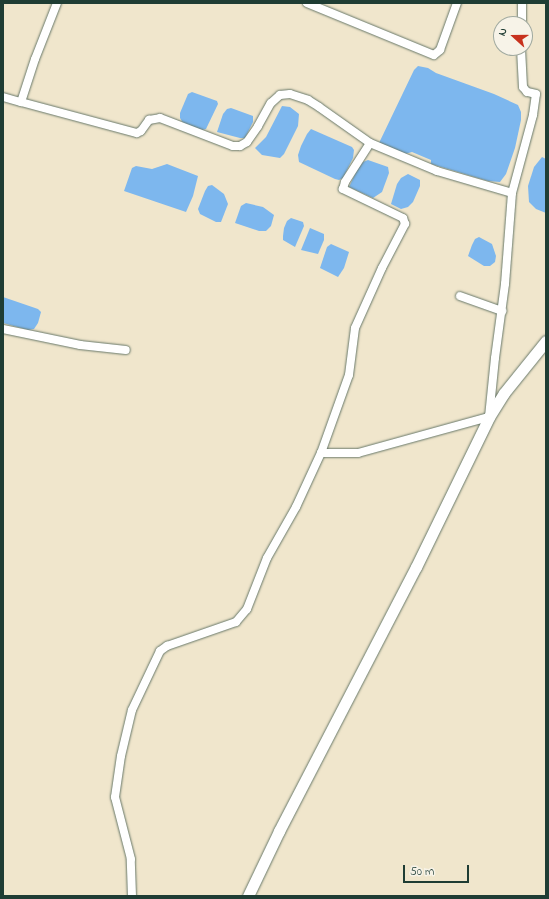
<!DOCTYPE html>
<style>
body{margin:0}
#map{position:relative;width:549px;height:899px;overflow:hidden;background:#f0e6cc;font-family:"Indie Flower",sans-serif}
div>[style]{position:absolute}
.water>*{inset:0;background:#7db7ee}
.roads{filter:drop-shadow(0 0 1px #687869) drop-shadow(0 0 1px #687869)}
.minor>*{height:8px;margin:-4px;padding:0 4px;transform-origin:4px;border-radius:4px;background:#fff}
.secondary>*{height:11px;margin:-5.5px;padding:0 5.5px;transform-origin:5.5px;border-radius:5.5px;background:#fff}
span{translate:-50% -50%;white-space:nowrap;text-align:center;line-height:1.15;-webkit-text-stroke:3px #f7f3e8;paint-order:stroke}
.frame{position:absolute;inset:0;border:4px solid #1f3d34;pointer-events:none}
.north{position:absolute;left:493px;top:16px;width:40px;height:40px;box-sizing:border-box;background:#f7f3e8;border:1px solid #a1aaa0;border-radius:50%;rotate:291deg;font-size:11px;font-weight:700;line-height:16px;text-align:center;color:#1f3d34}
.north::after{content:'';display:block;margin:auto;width:14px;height:18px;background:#c8321e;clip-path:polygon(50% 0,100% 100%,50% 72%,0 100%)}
.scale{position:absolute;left:403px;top:865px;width:66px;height:18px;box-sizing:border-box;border:2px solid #1f3d34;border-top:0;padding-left:5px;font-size:12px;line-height:14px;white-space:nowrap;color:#1f3d34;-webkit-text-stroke:3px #f7f3e8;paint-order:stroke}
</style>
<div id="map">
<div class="water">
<div style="clip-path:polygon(418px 66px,428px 68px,436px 73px,494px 94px,518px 105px,521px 112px,521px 120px,515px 148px,506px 174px,500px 182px,488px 181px,431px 164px,431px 160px,412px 152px,405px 154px,379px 143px,414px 70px)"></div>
<div style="clip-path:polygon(192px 92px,217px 101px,218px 104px,206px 129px,202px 130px,183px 123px,180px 118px,180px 113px,188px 94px)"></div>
<div style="clip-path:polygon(282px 106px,290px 107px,299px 114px,298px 126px,284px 154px,280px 158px,262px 155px,255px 148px,266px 137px)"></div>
<div style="clip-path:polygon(231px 108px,253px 116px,253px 122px,245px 138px,240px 138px,217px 132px,223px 114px,227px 109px)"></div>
<div style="clip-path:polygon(311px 129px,352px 147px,354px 150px,353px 158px,343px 178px,339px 180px,335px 179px,299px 162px,298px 155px,301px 146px,307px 134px)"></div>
<div style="clip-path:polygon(542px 157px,546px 159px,546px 213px,536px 209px,529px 202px,528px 186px,534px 167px)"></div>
<div style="clip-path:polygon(368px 160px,388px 167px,389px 173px,382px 192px,373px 198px,349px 187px,357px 170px,363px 162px)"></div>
<div style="clip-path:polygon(167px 164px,198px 176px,193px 196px,186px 212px,124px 191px,132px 168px,136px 166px,152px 169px)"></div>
<div style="clip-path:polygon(408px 174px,420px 180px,420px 186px,413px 202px,408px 207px,401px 209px,391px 204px,397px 184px,401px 178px)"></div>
<div style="clip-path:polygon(212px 185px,224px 194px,228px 204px,221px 222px,216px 222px,200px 214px,198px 209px,205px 191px,208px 186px)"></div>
<div style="clip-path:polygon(246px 203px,263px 207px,274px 215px,271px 226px,266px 231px,259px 231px,235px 223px,241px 206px)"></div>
<div style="clip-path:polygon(291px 218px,303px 222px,304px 226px,295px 247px,283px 240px,283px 236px,284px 228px,287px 221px)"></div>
<div style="clip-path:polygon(310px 228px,324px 234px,324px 240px,318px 254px,301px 250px)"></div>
<div style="clip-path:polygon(479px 237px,492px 244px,496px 256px,495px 262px,490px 266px,484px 266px,468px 256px,472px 245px,475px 239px)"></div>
<div style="clip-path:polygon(331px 244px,349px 252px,344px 268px,338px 277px,320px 268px,327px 247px)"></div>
<div style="clip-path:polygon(3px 297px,38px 309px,41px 312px,38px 323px,34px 329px,28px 330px,3px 323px)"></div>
</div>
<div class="roads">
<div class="minor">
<div style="left:57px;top:3px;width:60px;rotate:111.4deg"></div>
<div style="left:35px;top:59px;width:45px;rotate:108deg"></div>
<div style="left:21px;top:102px;width:120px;rotate:15deg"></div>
<div style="left:137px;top:133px;width:4px;rotate:-27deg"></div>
<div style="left:141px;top:131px;width:14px;rotate:-54deg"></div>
<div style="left:149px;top:120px;width:11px;rotate:-10deg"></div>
<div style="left:160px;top:118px;width:78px;rotate:21deg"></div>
<div style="left:233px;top:146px;width:7px"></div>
<div style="left:240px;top:146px;width:8px;rotate:-30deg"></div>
<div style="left:247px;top:142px;width:19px;rotate:-55deg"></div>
<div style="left:258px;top:126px;width:26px;rotate:-61deg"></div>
<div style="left:271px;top:103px;width:12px;rotate:-42deg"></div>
<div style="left:280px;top:95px;width:10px;rotate:-6deg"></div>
<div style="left:290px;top:94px;width:19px;rotate:18deg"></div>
<div style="left:308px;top:100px;width:13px;rotate:32deg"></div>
<div style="left:319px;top:107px;width:62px;rotate:35.2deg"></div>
<div style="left:370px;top:143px;width:73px;rotate:22.7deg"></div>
<div style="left:437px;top:171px;width:78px;rotate:16.3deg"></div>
<div style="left:512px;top:193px;width:81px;rotate:-74.9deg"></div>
<div style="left:533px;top:115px;width:21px;rotate:-82deg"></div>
<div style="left:536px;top:94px;width:9px;rotate:-167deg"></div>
<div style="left:527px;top:92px;width:6px;rotate:-129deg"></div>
<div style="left:523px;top:87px;width:39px;rotate:-93deg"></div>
<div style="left:307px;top:3px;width:137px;rotate:22.3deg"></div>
<div style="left:434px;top:55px;width:8px;rotate:-40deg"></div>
<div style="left:440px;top:50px;width:50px;rotate:-70.1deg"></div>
<div style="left:522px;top:24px;width:21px;rotate:-90deg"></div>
<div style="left:3px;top:97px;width:19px;rotate:16deg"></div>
<div style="left:460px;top:296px;width:45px;rotate:19.7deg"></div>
<div style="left:3px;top:329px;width:79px;rotate:11.7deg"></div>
<div style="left:80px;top:345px;width:46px;rotate:6.2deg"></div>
<div style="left:321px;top:453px;width:37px"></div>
<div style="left:358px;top:453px;width:136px;rotate:-15.4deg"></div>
<div style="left:489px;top:417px;width:59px;rotate:-84.2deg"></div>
<div style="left:495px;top:358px;width:75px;rotate:-82.3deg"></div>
<div style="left:505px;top:284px;width:91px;rotate:-85.6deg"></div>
<div style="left:132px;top:896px;width:37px;rotate:-92deg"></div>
<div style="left:131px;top:859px;width:64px;rotate:-104.5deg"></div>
<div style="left:115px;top:797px;width:41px;rotate:-81.7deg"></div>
<div style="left:121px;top:756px;width:47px;rotate:-76.6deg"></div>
<div style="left:132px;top:710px;width:65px;rotate:-64.6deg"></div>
<div style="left:160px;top:651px;width:9px;rotate:-36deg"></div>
<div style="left:167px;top:646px;width:73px;rotate:-19.2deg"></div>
<div style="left:236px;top:622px;width:17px;rotate:-50deg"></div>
<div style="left:247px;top:609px;width:55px;rotate:-68.6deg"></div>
<div style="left:267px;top:558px;width:59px;rotate:-60.4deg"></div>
<div style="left:296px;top:507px;width:60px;rotate:-65.2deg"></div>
<div style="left:321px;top:453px;width:83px;rotate:-70.3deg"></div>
<div style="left:349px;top:375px;width:47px;rotate:-82.7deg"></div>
<div style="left:355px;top:328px;width:66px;rotate:-65.8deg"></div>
<div style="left:382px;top:268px;width:50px;rotate:-62.4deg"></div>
<div style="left:405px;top:224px;width:6px;rotate:-108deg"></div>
<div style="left:403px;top:218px;width:67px;rotate:-154.2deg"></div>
<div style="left:343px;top:189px;width:7px;rotate:-74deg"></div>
<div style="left:345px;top:182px;width:46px;rotate:-57.3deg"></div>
</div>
<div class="secondary">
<div style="left:248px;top:896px;width:72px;rotate:-64.5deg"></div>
<div style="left:279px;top:831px;width:297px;rotate:-62.6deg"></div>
<div style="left:416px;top:567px;width:167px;rotate:-64deg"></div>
<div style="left:489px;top:417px;width:28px;rotate:-58deg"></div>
<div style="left:504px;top:393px;width:67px;rotate:-51.1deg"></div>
</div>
</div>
<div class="frame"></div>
<div class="north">N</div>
<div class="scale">50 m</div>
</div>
